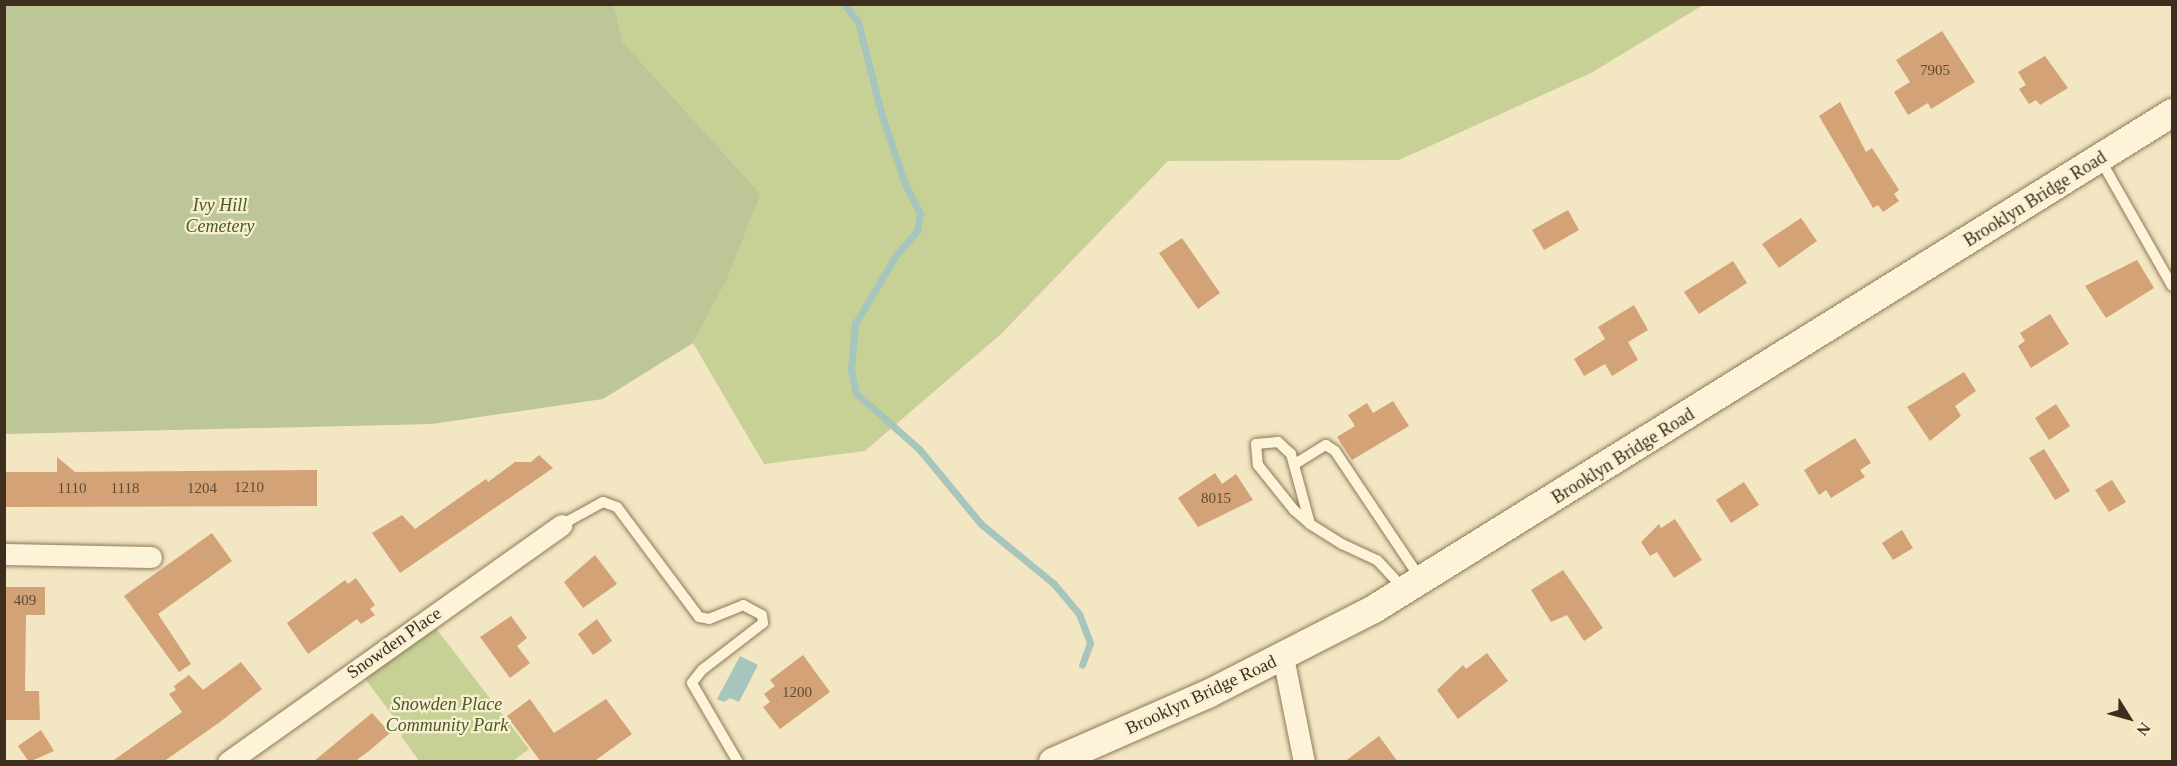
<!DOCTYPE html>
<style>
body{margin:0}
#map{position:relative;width:2177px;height:766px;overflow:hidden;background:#f2e6c3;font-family:"Times New Roman",serif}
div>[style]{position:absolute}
.green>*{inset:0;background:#c7d196}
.cemetery>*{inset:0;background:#bdc696}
.water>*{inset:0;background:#a6c5bd}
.stream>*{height:7px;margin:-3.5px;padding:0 3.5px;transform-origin:3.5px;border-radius:3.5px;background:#a6c5bd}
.building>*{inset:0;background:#d3a276}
.roads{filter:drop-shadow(0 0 2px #8e7858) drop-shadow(0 0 2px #8e7858)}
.lane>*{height:10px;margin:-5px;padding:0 5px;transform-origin:5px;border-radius:5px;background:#fcf3d8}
.street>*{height:21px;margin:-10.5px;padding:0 10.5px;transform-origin:10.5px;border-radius:10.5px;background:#fcf3d8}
.secondary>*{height:28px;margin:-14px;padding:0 14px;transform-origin:14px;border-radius:14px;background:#fcf3d8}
span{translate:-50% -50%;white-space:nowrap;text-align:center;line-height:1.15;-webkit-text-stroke:4.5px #f9f0d4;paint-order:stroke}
.number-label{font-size:15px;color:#624b33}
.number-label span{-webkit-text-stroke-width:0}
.street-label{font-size:18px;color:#3d2e1d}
.park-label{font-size:18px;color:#4a5b22;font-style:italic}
.frame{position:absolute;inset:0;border:6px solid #3d2e1d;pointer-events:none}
.north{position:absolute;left:2099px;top:688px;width:60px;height:60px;-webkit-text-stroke:4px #f9f0d4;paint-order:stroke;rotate:127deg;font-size:16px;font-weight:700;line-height:24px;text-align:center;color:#3d2e1d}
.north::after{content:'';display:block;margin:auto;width:21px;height:27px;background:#3d2e1d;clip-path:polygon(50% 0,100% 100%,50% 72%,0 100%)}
</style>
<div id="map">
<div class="green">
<div style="clip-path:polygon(614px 5px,1703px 5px,1591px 73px,1399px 160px,1168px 161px,1001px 334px,865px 451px,764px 464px,693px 343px,727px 280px,761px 194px,623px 42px)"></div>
<div style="clip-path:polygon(428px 618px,529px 749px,513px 761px,419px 761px,401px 736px,405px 732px,357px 668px)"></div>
</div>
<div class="cemetery">
<div style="clip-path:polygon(4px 5px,614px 5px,623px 42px,761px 194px,727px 280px,693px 343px,603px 399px,432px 424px,5px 434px)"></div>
</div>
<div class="water">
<div style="clip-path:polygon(740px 656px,758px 665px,739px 702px,730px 698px,724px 702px,717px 699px)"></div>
</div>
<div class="stream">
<div style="left:844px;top:4px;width:23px;rotate:52deg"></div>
<div style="left:858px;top:22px;width:97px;rotate:75.7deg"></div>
<div style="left:882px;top:116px;width:72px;rotate:71.3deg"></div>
<div style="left:905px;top:184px;width:33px;rotate:63deg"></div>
<div style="left:920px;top:213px;width:18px;rotate:99deg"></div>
<div style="left:917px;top:231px;width:32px;rotate:131deg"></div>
<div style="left:896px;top:255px;width:80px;rotate:120.7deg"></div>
<div style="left:855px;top:324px;width:46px;rotate:95deg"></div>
<div style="left:851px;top:370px;width:24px;rotate:78deg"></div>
<div style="left:856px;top:393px;width:84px;rotate:41.6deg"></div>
<div style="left:919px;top:449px;width:97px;rotate:50.4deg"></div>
<div style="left:981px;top:524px;width:94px;rotate:39.4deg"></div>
<div style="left:1054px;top:584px;width:39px;rotate:50deg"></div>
<div style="left:1079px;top:614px;width:31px;rotate:69deg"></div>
<div style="left:1090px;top:643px;width:23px;rotate:110deg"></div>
</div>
<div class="building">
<div style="clip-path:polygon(1942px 31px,1975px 82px,1931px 109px,1928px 103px,1908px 115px,1894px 92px,1910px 82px,1896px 60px)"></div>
<div style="clip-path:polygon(2045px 56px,2068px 88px,2040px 105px,2036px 100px,2029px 104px,2019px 89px,2026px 85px,2018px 72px)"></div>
<div style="clip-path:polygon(1840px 102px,1866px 152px,1872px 148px,1899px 190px,1894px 194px,1899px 201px,1883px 212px,1878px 205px,1873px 208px,1819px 116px)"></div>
<div style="clip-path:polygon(1568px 210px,1579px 230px,1544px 250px,1532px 230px)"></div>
<div style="clip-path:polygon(1801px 218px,1817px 241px,1779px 268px,1762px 244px)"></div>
<div style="clip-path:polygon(1182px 238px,1220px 293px,1198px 309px,1159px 253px)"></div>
<div style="clip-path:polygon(2137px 260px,2154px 288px,2106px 318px,2085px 286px)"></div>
<div style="clip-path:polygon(1733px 261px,1747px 283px,1699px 314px,1684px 292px)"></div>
<div style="clip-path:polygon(1634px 305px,1648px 330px,1628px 342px,1638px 360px,1612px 376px,1605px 364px,1584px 376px,1574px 359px,1605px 339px,1598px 327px)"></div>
<div style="clip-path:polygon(2050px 314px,2069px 344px,2031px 368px,2018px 346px,2025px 341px,2020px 333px)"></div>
<div style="clip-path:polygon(1964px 372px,1976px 391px,1955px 406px,1961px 416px,1930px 441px,1907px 407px)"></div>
<div style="clip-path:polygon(1393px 401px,1409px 426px,1352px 460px,1337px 437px,1355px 426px,1348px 415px,1367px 403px,1373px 413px)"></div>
<div style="clip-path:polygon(2056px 404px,2070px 426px,2049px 440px,2035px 418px)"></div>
<div style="clip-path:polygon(1855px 438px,1871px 463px,1860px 470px,1865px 477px,1831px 498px,1826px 490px,1819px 495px,1804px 470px)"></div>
<div style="clip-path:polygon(2044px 449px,2070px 491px,2055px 500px,2029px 458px)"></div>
<div style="clip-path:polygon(539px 455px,553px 468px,400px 573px,372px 533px,402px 515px,415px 529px,486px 479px,488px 482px,515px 462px,531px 462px)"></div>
<div style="clip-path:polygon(57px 457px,75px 472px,317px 470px,317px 506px,4px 507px,4px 472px,57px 472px)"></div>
<div style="clip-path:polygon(1215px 473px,1222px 484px,1236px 474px,1253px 500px,1198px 527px,1178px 498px)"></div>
<div style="clip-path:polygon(2112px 480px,2126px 502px,2109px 512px,2095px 490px)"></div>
<div style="clip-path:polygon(1744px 482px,1759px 505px,1731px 523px,1716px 500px)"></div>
<div style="clip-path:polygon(1675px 519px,1702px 560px,1674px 578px,1657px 552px,1650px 556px,1641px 542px,1659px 524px,1661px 528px)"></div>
<div style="clip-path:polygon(1902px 530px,1913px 548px,1893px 560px,1882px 543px)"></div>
<div style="clip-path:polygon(212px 533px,232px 561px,158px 614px,191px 664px,179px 672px,124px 596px)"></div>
<div style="clip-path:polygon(595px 555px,617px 584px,583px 608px,564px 582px)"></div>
<div style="clip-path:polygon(1563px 570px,1603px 628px,1584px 641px,1567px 615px,1551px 622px,1531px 590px)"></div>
<div style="clip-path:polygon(356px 578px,375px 605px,370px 609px,375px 615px,361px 624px,357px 619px,308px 654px,287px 623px,345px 580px,348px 584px)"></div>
<div style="clip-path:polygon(4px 587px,45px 587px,45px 615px,26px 615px,25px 691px,39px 691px,40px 720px,4px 720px)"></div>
<div style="clip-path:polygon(511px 616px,527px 638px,517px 646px,530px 663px,510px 678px,480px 637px)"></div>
<div style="clip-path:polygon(597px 619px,612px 641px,593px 655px,578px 634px)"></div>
<div style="clip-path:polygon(1487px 653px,1508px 681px,1458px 719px,1437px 690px,1463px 665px,1466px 669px)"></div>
<div style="clip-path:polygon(803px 655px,830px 692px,780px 729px,763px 707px,770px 702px,764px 694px,775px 686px,770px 680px)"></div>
<div style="clip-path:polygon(241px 662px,262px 689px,220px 722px,163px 762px,111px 762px,182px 712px,169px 694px,176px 690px,174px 686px,189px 675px,203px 690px)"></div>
<div style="clip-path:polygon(530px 699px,554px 733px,606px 699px,632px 734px,593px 762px,541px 762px,507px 716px)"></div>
<div style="clip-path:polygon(372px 713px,390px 733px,369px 751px,354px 762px,313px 762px)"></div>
<div style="clip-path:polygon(41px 730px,54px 751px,29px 762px,18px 746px)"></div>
<div style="clip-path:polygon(1379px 736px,1398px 762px,1344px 762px)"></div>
</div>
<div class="roads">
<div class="lane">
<div style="left:2100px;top:159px;width:146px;rotate:60.4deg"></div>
<div style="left:1295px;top:464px;width:36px;rotate:-32deg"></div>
<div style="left:1326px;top:445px;width:11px;rotate:34deg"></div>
<div style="left:1335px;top:451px;width:153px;rotate:56.2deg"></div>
<div style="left:1310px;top:524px;width:73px;rotate:-105.2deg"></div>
<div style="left:1291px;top:454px;width:18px;rotate:-137deg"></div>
<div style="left:1278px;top:442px;width:22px;rotate:175deg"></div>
<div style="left:1256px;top:444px;width:21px;rotate:85deg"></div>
<div style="left:1258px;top:465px;width:58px;rotate:51.3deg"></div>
<div style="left:1294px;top:510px;width:21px;rotate:41deg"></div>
<div style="left:1310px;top:524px;width:38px;rotate:32deg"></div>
<div style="left:1342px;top:544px;width:38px;rotate:25deg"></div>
<div style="left:1377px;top:560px;width:40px;rotate:47deg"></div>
<div style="left:561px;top:525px;width:48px;rotate:-28.7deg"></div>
<div style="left:603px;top:502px;width:15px;rotate:20deg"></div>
<div style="left:617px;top:507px;width:137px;rotate:53.3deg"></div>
<div style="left:699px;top:617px;width:10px;rotate:11deg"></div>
<div style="left:709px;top:619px;width:37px;rotate:-22deg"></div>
<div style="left:743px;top:605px;width:21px;rotate:28deg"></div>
<div style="left:762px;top:615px;width:8px;rotate:83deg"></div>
<div style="left:763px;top:623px;width:77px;rotate:142.4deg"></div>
<div style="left:702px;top:670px;width:16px;rotate:128deg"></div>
<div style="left:692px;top:683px;width:91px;rotate:59.8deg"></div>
</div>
<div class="street">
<div style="left:4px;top:554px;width:147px;rotate:1.2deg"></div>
<div style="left:1283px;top:657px;width:107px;rotate:78.7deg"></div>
<div style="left:228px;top:762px;width:409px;rotate:-35.4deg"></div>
</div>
<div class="secondary">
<div style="left:1053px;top:762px;width:169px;rotate:-23.7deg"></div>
<div style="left:1208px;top:694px;width:186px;rotate:-27.1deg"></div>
<div style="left:1374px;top:609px;width:940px;rotate:-31.86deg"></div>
</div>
</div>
<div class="number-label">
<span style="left:1935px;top:71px">7905</span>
<span style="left:249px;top:488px">1210</span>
<span style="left:72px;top:489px">1110</span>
<span style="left:125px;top:489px">1118</span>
<span style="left:202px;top:489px">1204</span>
<span style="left:1216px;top:499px">8015</span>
<span style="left:25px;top:601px">409</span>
<span style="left:797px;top:693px">1200</span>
</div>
<div class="street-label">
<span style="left:2035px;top:199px;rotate:-32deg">Brooklyn Bridge Road</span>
<span style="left:1623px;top:456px;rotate:-32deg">Brooklyn Bridge Road</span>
<span style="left:394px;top:643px;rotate:-35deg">Snowden Place</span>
<span style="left:1201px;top:695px;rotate:-25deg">Brooklyn Bridge Road</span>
</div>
<div class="park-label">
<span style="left:220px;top:216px">Ivy Hill<br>Cemetery</span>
<span style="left:447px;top:715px">Snowden Place<br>Community Park</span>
</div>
<div class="frame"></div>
<div class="north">N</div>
</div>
